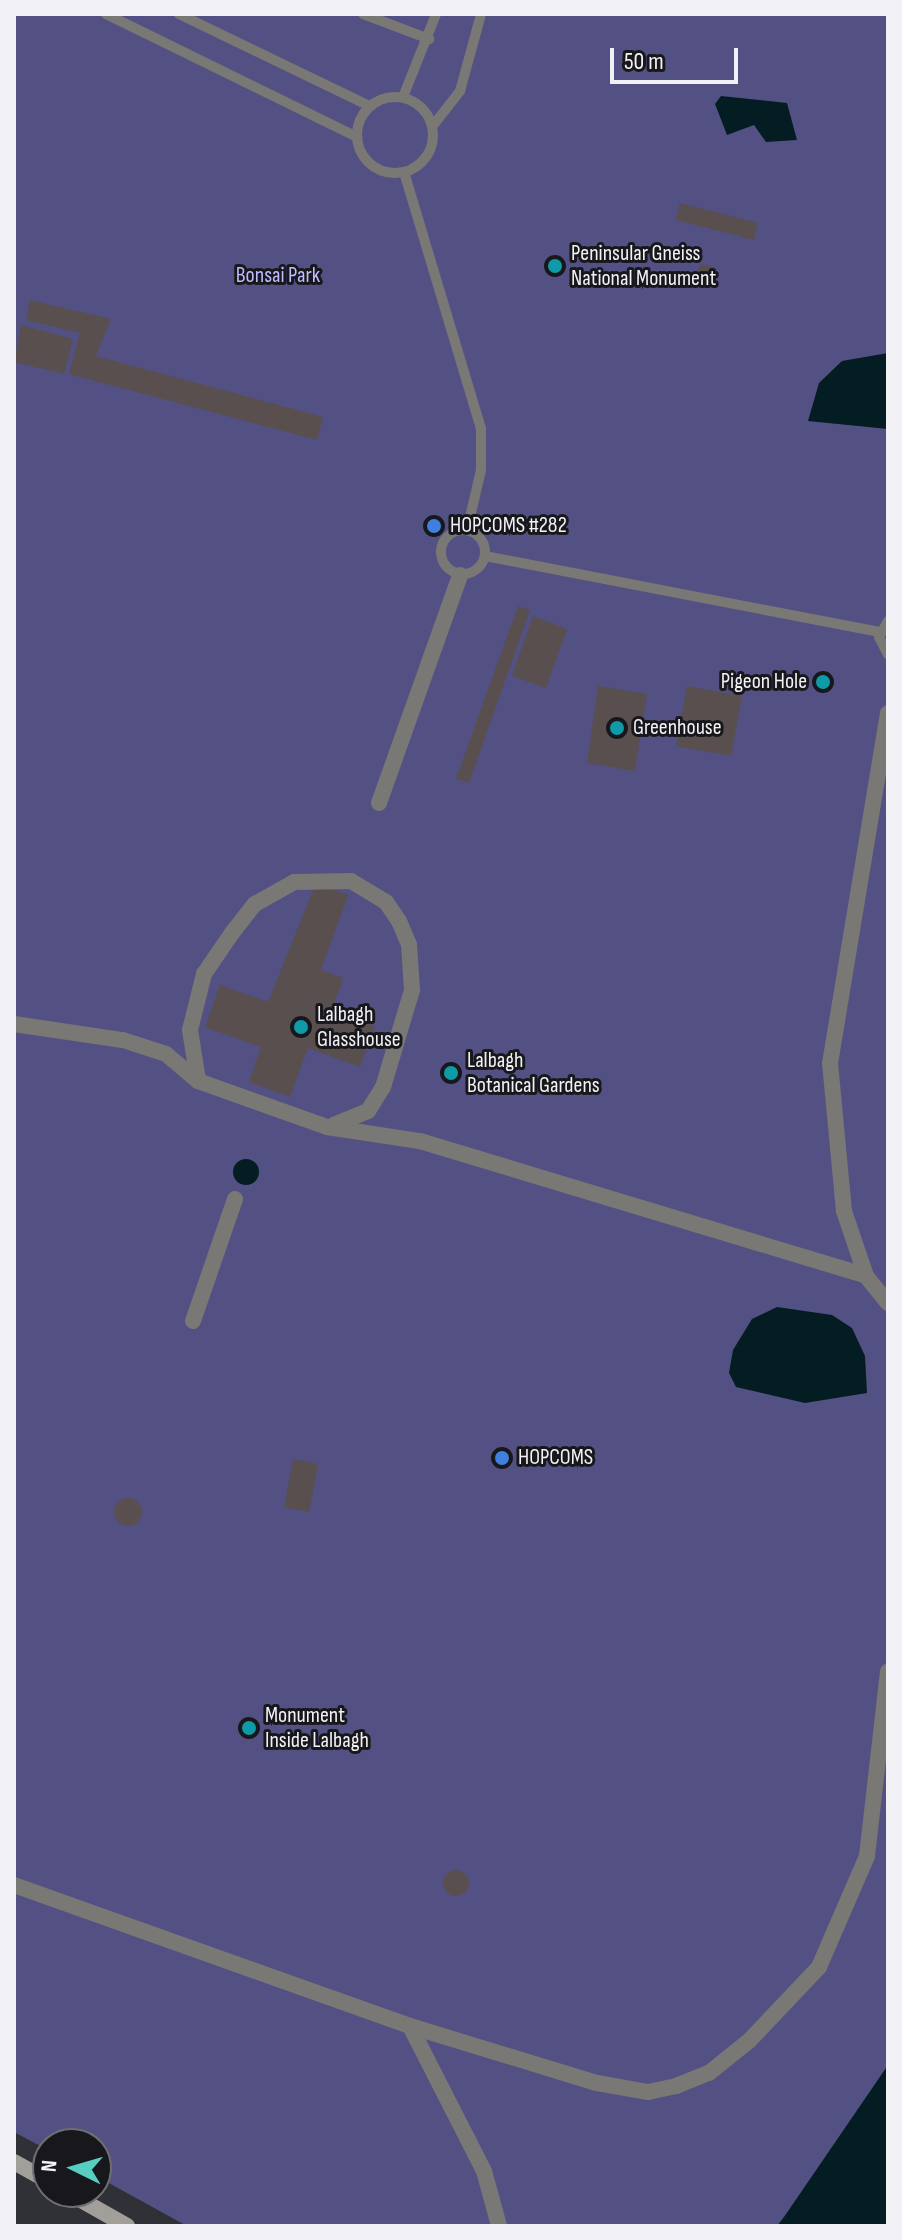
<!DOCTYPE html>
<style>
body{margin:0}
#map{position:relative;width:902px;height:2240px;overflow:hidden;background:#303037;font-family:"Sofia Sans Condensed",sans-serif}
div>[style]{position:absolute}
.green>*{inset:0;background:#535184}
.water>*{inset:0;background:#031d23}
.round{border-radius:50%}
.building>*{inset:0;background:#584f4e}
.service>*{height:10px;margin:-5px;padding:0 5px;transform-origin:5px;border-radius:5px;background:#797874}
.service>.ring{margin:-5px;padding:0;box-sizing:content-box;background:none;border:10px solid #797874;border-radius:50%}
.pedestrian>*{height:16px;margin:-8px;padding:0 8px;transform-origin:8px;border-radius:8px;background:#797874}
.secondary>*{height:16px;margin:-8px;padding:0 8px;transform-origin:8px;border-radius:8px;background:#a29f9a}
.dots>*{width:22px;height:22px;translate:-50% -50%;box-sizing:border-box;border:4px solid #18181c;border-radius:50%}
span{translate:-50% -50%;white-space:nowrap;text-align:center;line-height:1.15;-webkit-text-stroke:6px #18181c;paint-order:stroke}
.poi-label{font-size:22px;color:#f1f1f6}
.left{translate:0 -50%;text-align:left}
.right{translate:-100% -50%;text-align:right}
.park-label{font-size:22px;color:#bdbcff}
.frame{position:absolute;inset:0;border:16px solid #f1f1f6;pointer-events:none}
.north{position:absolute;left:32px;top:2128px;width:80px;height:80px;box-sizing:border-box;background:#18181c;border:2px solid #6f6f73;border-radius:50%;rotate:275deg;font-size:22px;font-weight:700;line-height:32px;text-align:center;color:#f1f1f6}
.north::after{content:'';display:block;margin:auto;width:28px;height:36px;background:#57cec1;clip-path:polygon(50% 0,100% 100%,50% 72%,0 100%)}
.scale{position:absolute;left:610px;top:48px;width:128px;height:36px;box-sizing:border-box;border:4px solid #f1f1f6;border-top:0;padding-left:10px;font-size:24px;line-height:28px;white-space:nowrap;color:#f1f1f6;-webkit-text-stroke:6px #18181c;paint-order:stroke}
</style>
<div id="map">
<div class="green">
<div style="clip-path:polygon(14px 14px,888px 14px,888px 2226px,187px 2226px,96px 2176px,96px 2144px,48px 2144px,48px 2150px,14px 2132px)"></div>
</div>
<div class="water">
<div style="clip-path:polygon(721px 96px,787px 103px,797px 140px,766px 142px,754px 125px,727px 135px,715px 104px)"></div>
<div style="clip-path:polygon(888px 353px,888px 429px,808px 421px,819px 383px,842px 361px)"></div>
<div class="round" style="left:233px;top:1159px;width:26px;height:26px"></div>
<div style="clip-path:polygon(777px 1307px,832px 1315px,852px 1328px,865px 1356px,867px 1393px,805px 1403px,736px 1387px,729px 1373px,733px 1350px,752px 1319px)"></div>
<div style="clip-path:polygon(888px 2065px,888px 2226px,777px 2226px,784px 2217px)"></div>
</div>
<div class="building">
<div style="clip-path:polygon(680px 203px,758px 223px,754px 240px,676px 220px)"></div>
<div style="clip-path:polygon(700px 264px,715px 268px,711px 282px,696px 278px)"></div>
<div style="clip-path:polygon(30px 300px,111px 319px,96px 356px,323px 417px,317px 440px,69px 374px,80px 333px,26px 320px)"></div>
<div style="clip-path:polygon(21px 325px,73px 339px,64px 374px,14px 362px)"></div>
<div style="clip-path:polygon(518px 606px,530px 610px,469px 783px,456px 779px)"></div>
<div style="clip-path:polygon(533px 616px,567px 629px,546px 688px,512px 676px)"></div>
<div style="clip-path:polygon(598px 686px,647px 694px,635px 771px,587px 763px)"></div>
<div style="clip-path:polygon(687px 686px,742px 696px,731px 756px,676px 746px)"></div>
<div style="clip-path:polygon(316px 883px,348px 895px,321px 970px,343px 978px,332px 1010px,375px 1026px,360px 1067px,308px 1048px,290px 1097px,249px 1082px,261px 1047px,205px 1027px,220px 985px,268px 1002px)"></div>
<div style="clip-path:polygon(293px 1459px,318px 1464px,309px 1512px,284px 1507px)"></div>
<div class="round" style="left:114px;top:1498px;width:28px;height:28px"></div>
<div class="round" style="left:443px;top:1870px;width:26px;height:26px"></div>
</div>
<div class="service">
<div style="left:106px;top:14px;width:280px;rotate:26.1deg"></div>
<div style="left:179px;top:14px;width:211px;rotate:25.8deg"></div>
<div style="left:363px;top:14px;width:71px;rotate:20.7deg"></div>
<div class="ring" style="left:357px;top:97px;width:66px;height:66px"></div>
<div style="left:403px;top:97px;width:89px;rotate:-68.3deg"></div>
<div style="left:432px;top:127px;width:46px;rotate:-52.1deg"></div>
<div style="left:460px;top:91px;width:80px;rotate:-74.7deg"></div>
<div style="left:404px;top:172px;width:267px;rotate:73.3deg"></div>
<div style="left:481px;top:428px;width:42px;rotate:90deg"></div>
<div style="left:481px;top:470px;width:62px;rotate:103.1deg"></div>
<div class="ring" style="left:441px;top:530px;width:34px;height:34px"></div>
<div style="left:485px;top:556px;width:402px;rotate:10.9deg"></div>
<div style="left:888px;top:621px;width:18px;rotate:119deg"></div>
<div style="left:879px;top:637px;width:20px;rotate:63deg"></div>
</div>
<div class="pedestrian">
<div style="left:888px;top:713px;width:355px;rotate:99.4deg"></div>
<div style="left:830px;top:1063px;width:149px;rotate:84.6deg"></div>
<div style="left:844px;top:1211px;width:69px;rotate:71.3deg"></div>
<div style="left:866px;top:1276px;width:35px;rotate:51deg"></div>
<div style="left:379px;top:803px;width:242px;rotate:-70.4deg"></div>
<div style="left:14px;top:1024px;width:110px;rotate:8.4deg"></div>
<div style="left:123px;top:1040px;width:45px;rotate:18deg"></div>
<div style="left:166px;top:1054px;width:42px;rotate:40.2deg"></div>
<div style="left:198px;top:1081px;width:137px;rotate:19.6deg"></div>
<div style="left:327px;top:1127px;width:94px;rotate:8.6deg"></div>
<div style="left:420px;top:1141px;width:466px;rotate:16.8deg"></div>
<div style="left:198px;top:1080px;width:51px;rotate:-99.1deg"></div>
<div style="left:190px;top:1030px;width:58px;rotate:-76deg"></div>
<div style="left:204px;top:974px;width:50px;rotate:-55.7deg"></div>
<div style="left:232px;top:933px;width:37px;rotate:-52deg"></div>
<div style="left:255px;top:904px;width:45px;rotate:-29.4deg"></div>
<div style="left:294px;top:882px;width:57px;rotate:-1deg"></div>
<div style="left:351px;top:881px;width:41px;rotate:31deg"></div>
<div style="left:386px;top:902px;width:23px;rotate:56deg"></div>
<div style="left:399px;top:921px;width:25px;rotate:67deg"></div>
<div style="left:409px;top:944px;width:46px;rotate:86.3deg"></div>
<div style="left:412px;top:990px;width:101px;rotate:106.6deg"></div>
<div style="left:383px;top:1087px;width:28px;rotate:122deg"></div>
<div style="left:368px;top:1111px;width:37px;rotate:158deg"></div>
<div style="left:193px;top:1321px;width:129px;rotate:-71deg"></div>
<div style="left:14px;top:1885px;width:420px;rotate:19.6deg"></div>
<div style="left:410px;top:2026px;width:195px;rotate:17deg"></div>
<div style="left:597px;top:2083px;width:52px;rotate:10deg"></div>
<div style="left:648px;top:2092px;width:29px;rotate:-12deg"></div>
<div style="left:676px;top:2086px;width:35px;rotate:-22deg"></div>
<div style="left:709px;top:2073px;width:51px;rotate:-38.7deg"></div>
<div style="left:749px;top:2041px;width:102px;rotate:-46.6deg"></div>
<div style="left:819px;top:1967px;width:121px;rotate:-66.6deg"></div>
<div style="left:867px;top:1856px;width:186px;rotate:-83.5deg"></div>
<div style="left:410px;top:2026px;width:163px;rotate:63deg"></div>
<div style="left:484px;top:2171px;width:57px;rotate:74.7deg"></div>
</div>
<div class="secondary">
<div style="left:14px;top:2162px;width:39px;rotate:29deg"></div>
<div style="left:67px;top:2192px;width:69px;rotate:29.5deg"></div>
</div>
<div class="dots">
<div style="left:555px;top:266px;background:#0f9aa8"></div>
<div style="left:434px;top:526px;background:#3f7fe0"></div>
<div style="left:823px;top:682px;background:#0f9aa8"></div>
<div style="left:617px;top:728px;background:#0f9aa8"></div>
<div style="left:301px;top:1027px;background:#0f9aa8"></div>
<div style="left:451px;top:1073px;background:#0f9aa8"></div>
<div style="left:502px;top:1458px;background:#3f7fe0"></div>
<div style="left:249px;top:1728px;background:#0f9aa8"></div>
</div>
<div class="poi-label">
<span class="left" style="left:571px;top:266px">Peninsular Gneiss<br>National Monument</span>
<span class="left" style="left:450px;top:526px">HOPCOMS #282</span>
<span class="right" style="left:807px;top:682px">Pigeon Hole</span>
<span class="left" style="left:633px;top:728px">Greenhouse</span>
<span class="left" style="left:317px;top:1027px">Lalbagh<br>Glasshouse</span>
<span class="left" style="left:467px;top:1073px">Lalbagh<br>Botanical Gardens</span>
<span class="left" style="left:518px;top:1458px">HOPCOMS</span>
<span class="left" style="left:265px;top:1728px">Monument<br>Inside Lalbagh</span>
</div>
<div class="park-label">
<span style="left:278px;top:276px">Bonsai Park</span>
</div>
<div class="frame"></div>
<div class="north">N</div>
<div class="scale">50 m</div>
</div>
